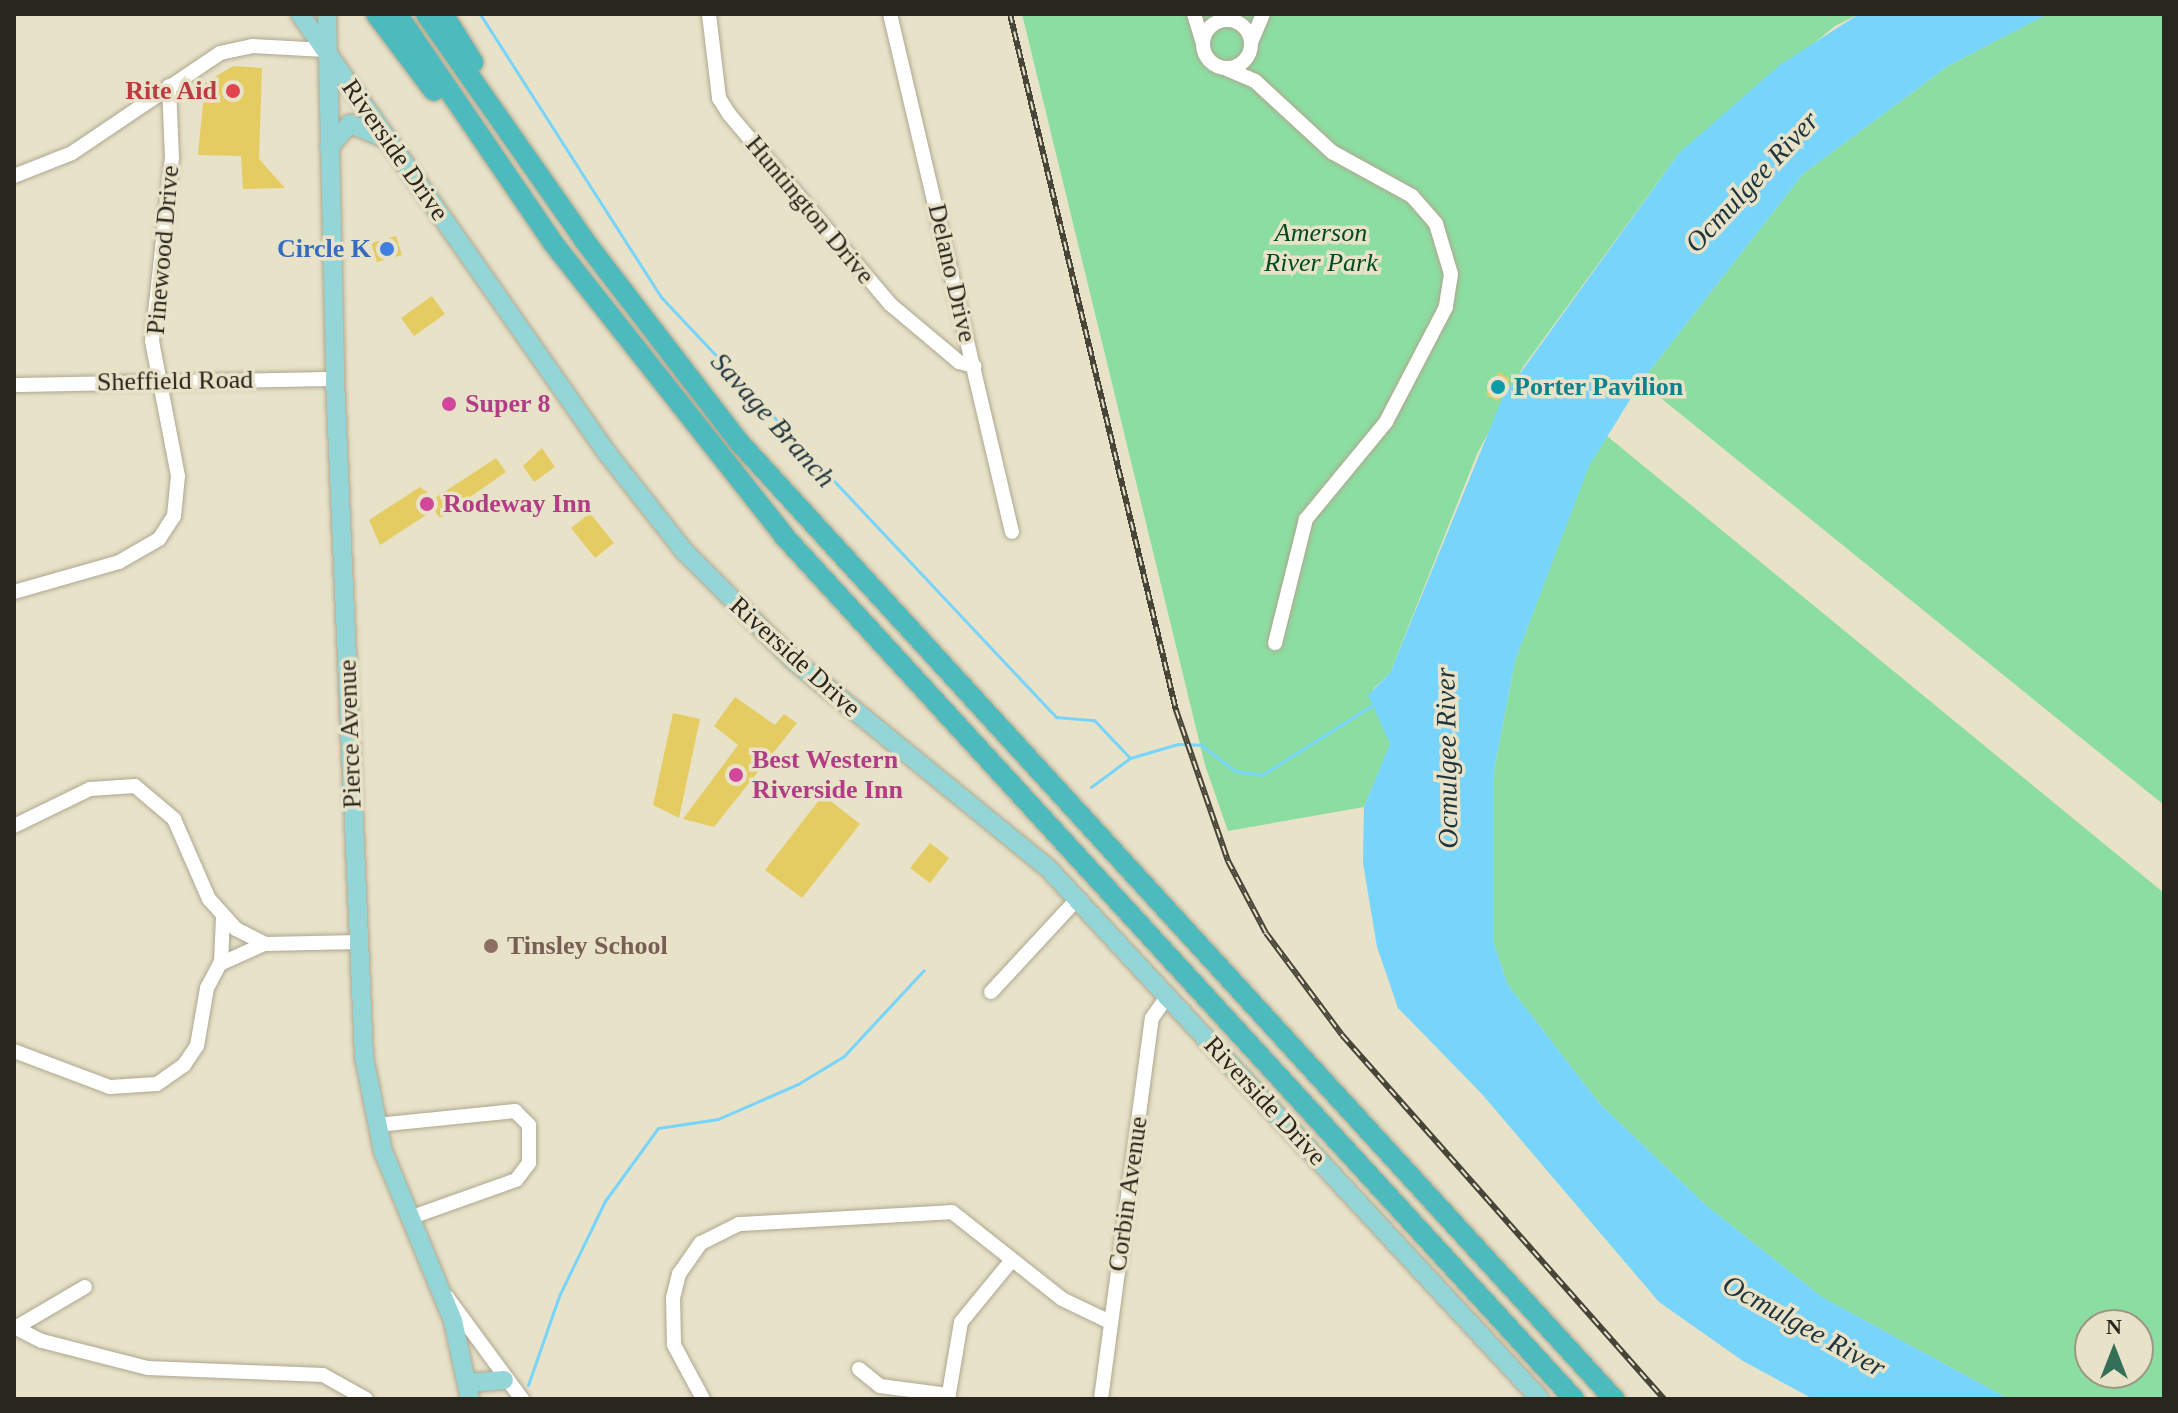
<!DOCTYPE html>
<style>
body{margin:0}
#map{position:relative;width:2178px;height:1413px;overflow:hidden;background:#e8e2c9;font-family:Georgia,serif}
div>[style]{position:absolute}
.green>*{inset:0;background:#8cdda1}
.water>*{inset:0;background:#77d4fa}
.stream>*{height:3px;margin:-1.5px;padding:0 1.5px;transform-origin:1.5px;border-radius:1.5px;background:#77d4fa}
.building>*{inset:0;background:#e5cc62}
.roads{filter:drop-shadow(0 0 2px #ada78f) drop-shadow(0 0 2px #ada78f)}
.minor>*{height:14px;margin:-7px;padding:0 7px;transform-origin:7px;border-radius:7px;background:#fff}
.minor>.ring{margin:-7px;padding:0;box-sizing:content-box;background:none;border:14px solid #fff;border-radius:50%}
.major>*{height:18px;margin:-9px;padding:0 9px;transform-origin:9px;border-radius:9px;background:#94d6d7}
.highway>*{height:20px;margin:-10px;padding:0 10px;transform-origin:10px;border-radius:10px;background:#4dbbbd}
.rail>*{height:6px;margin-top:-3px;transform-origin:0;background:repeating-linear-gradient(90deg,#e8e2c9 0 9px,#474438 0 18px);box-sizing:border-box;border-block:2px solid #474438}
.dots>*{width:22px;height:22px;translate:-50% -50%;box-sizing:border-box;border:4px solid #e8e2c9;border-radius:50%}
span{translate:-50% -50%;white-space:nowrap;text-align:center;line-height:1.15;-webkit-text-stroke:7px #e8e2c9;paint-order:stroke}
.health-label{font-size:26px;color:#be3a42;font-weight:700}
.right{translate:-100% -50%;text-align:right}
.street-label{font-size:26px;color:#29261d}
.park-label{font-size:26px;color:#014b21;font-style:italic}
.shop-label{font-size:26px;color:#366cbe;font-weight:700}
.culture-label{font-size:26px;color:#0d838f;font-weight:700}
.left{translate:0 -50%;text-align:left}
.hotel-label{font-size:26px;color:#b23c85;font-weight:700}
.education-label{font-size:26px;color:#785e54;font-weight:700}
.water-label{font-size:28px;color:#1f343d;font-style:italic}
.frame{position:absolute;inset:0;border:16px solid #29261d;pointer-events:none}
.north{position:absolute;left:2074px;top:1309px;width:80px;height:80px;box-sizing:border-box;background:#e8e2c9;border:2px solid #9c9784;border-radius:50%;rotate:0deg;font-size:22px;font-weight:700;line-height:32px;text-align:center;color:#29261d}
.north::after{content:'';display:block;margin:auto;width:28px;height:36px;background:#356f57;clip-path:polygon(50% 0,100% 100%,50% 72%,0 100%)}
</style>
<div id="map">
<div class="green">
<div style="clip-path:polygon(1022px 14px,1859px 14px,1835px 26px,1679px 153px,1523px 367px,1477px 454px,1390px 673px,1373px 689px,1390px 745px,1364px 807px,1228px 831px,1205px 765px)"></div>
<div style="clip-path:polygon(2048px 14px,2164px 14px,2164px 805px,1641px 382px,1803px 174px,1948px 66px)"></div>
<div style="clip-path:polygon(evenodd,1607px 436px,2164px 893px,2164px 1399px,2009px 1399px,1822px 1297px,1707px 1206px,1600px 1104px,1508px 985px,1494px 944px,1494px 771px,1515px 661px,1588px 466px,1607px 436px,2090px 1325px,2138px 1325px,2138px 1373px,2090px 1373px,2090px 1325px)"></div>
</div>
<div class="water">
<div style="clip-path:polygon(1859px 14px,2048px 14px,1948px 66px,1803px 174px,1641px 382px,1589px 466px,1515px 661px,1494px 771px,1494px 944px,1508px 985px,1600px 1104px,1707px 1206px,1822px 1297px,2009px 1399px,1813px 1399px,1743px 1361px,1659px 1302px,1481px 1093px,1398px 1008px,1377px 947px,1363px 863px,1364px 807px,1390px 744px,1368px 695px,1390px 673px,1503px 397px,1679px 153px,1781px 64px)"></div>
</div>
<div class="stream">
<div style="left:480px;top:14px;width:336px;rotate:57.4deg"></div>
<div style="left:661px;top:297px;width:577px;rotate:46.76deg"></div>
<div style="left:1056px;top:717px;width:38px;rotate:5deg"></div>
<div style="left:1094px;top:720px;width:52px;rotate:46.5deg"></div>
<div style="left:1091px;top:787px;width:49px;rotate:-36.6deg"></div>
<div style="left:1130px;top:758px;width:50px;rotate:-16.3deg"></div>
<div style="left:1178px;top:744px;width:23px;rotate:2deg"></div>
<div style="left:1201px;top:745px;width:43px;rotate:37.4deg"></div>
<div style="left:1235px;top:771px;width:27px;rotate:8deg"></div>
<div style="left:1262px;top:775px;width:136px;rotate:-32.4deg"></div>
<div style="left:528px;top:1385px;width:94px;rotate:-70.8deg"></div>
<div style="left:559px;top:1296px;width:106px;rotate:-64.2deg"></div>
<div style="left:605px;top:1201px;width:90px;rotate:-54deg"></div>
<div style="left:658px;top:1128px;width:61px;rotate:-8.5deg"></div>
<div style="left:718px;top:1119px;width:87px;rotate:-23.6deg"></div>
<div style="left:798px;top:1084px;width:54px;rotate:-31.3deg"></div>
<div style="left:844px;top:1056px;width:117px;rotate:-47.1deg"></div>
</div>
<div class="building">
<div style="clip-path:polygon(233px 66px,262px 68px,259px 159px,285px 188px,243px 189px,241px 156px,198px 155px,205px 83px)"></div>
<div style="clip-path:polygon(396px 236px,402px 255px,377px 262px,371px 243px)"></div>
<div style="clip-path:polygon(432px 296px,445px 314px,414px 336px,401px 318px)"></div>
<div style="clip-path:polygon(1499px 372px,1510px 379px,1498px 401px,1486px 395px)"></div>
<div style="clip-path:polygon(542px 448px,555px 467px,534px 482px,523px 466px)"></div>
<div style="clip-path:polygon(496px 458px,506px 472px,440px 518px,434px 510px,380px 545px,369px 520px,420px 487px,435px 498px)"></div>
<div style="clip-path:polygon(590px 513px,614px 543px,595px 558px,571px 528px)"></div>
<div style="clip-path:polygon(735px 697px,775px 725px,784px 714px,797px 723px,714px 827px,683px 819px,738px 745px,714px 726px)"></div>
<div style="clip-path:polygon(673px 713px,700px 719px,679px 818px,653px 805px)"></div>
<div style="clip-path:polygon(823px 795px,860px 824px,802px 898px,765px 870px)"></div>
<div style="clip-path:polygon(930px 843px,949px 858px,930px 883px,910px 868px)"></div>
</div>
<div class="roads">
<div class="minor">
<div style="left:709px;top:14px;width:85px;rotate:83.2deg"></div>
<div style="left:719px;top:98px;width:19px;rotate:58deg"></div>
<div style="left:729px;top:114px;width:249px;rotate:49.7deg"></div>
<div style="left:890px;top:304px;width:90px;rotate:40deg"></div>
<div style="left:959px;top:362px;width:16px;rotate:15deg"></div>
<div style="left:890px;top:14px;width:532px;rotate:76.75deg"></div>
<div style="left:1194px;top:14px;width:30px;rotate:73deg"></div>
<div class="ring" style="left:1203px;top:20px;width:34px;height:34px"></div>
<div style="left:1252px;top:40px;width:28px;rotate:-67deg"></div>
<div style="left:1227px;top:69px;width:30px;rotate:23deg"></div>
<div style="left:1255px;top:81px;width:105px;rotate:42.7deg"></div>
<div style="left:1332px;top:152px;width:91px;rotate:28.8deg"></div>
<div style="left:1412px;top:196px;width:37px;rotate:49deg"></div>
<div style="left:1436px;top:224px;width:52px;rotate:73.3deg"></div>
<div style="left:1451px;top:274px;width:33px;rotate:99deg"></div>
<div style="left:1446px;top:307px;width:130px;rotate:117.6deg"></div>
<div style="left:1386px;top:422px;width:126px;rotate:129.5deg"></div>
<div style="left:1306px;top:519px;width:128px;rotate:104deg"></div>
<div style="left:14px;top:176px;width:62px;rotate:-21.6deg"></div>
<div style="left:72px;top:153px;width:179px;rotate:-34deg"></div>
<div style="left:220px;top:53px;width:33px;rotate:-12deg"></div>
<div style="left:252px;top:46px;width:74px;rotate:3.1deg"></div>
<div style="left:14px;top:385px;width:321px;rotate:-1.1deg"></div>
<div style="left:14px;top:592px;width:109px;rotate:-15.9deg"></div>
<div style="left:119px;top:562px;width:46px;rotate:-29.9deg"></div>
<div style="left:159px;top:539px;width:27px;rotate:-57deg"></div>
<div style="left:174px;top:516px;width:40px;rotate:-84.3deg"></div>
<div style="left:178px;top:476px;width:137px;rotate:-100.9deg"></div>
<div style="left:152px;top:341px;width:184px;rotate:-83.8deg"></div>
<div style="left:172px;top:158px;width:72px;rotate:-92.4deg"></div>
<div style="left:14px;top:826px;width:85px;rotate:-26deg"></div>
<div style="left:90px;top:789px;width:45px;rotate:-3.8deg"></div>
<div style="left:135px;top:786px;width:51px;rotate:40.2deg"></div>
<div style="left:174px;top:819px;width:87px;rotate:66.4deg"></div>
<div style="left:209px;top:899px;width:40px;rotate:48deg"></div>
<div style="left:236px;top:929px;width:33px;rotate:27deg"></div>
<div style="left:265px;top:944px;width:95px;rotate:-1.2deg"></div>
<div style="left:221px;top:963px;width:46px;rotate:-87.5deg"></div>
<div style="left:991px;top:992px;width:127px;rotate:-47.2deg"></div>
<div style="left:14px;top:1051px;width:103px;rotate:20.6deg"></div>
<div style="left:110px;top:1087px;width:47px;rotate:-3.7deg"></div>
<div style="left:157px;top:1084px;width:33px;rotate:-35deg"></div>
<div style="left:184px;top:1065px;width:23px;rotate:-56deg"></div>
<div style="left:197px;top:1046px;width:59px;rotate:-80.2deg"></div>
<div style="left:207px;top:988px;width:27px;rotate:-62deg"></div>
<div style="left:220px;top:964px;width:48px;rotate:-24.4deg"></div>
<div style="left:377px;top:1125px;width:139px;rotate:-5.8deg"></div>
<div style="left:515px;top:1111px;width:20px;rotate:45deg"></div>
<div style="left:529px;top:1125px;width:38px;rotate:90deg"></div>
<div style="left:529px;top:1163px;width:21px;rotate:127deg"></div>
<div style="left:516px;top:1180px;width:114px;rotate:160.4deg"></div>
<div style="left:447px;top:1297px;width:127px;rotate:53.7deg"></div>
<div style="left:14px;top:1327px;width:31px;rotate:27deg"></div>
<div style="left:42px;top:1341px;width:109px;rotate:14.3deg"></div>
<div style="left:148px;top:1368px;width:175px;rotate:2.3deg"></div>
<div style="left:323px;top:1375px;width:49px;rotate:29.2deg"></div>
<div style="left:15px;top:1328px;width:81px;rotate:-30.4deg"></div>
<div style="left:859px;top:1369px;width:27px;rotate:39deg"></div>
<div style="left:880px;top:1386px;width:69px;rotate:7.5deg"></div>
<div style="left:703px;top:1399px;width:61px;rotate:-118.2deg"></div>
<div style="left:674px;top:1345px;width:47px;rotate:-91.2deg"></div>
<div style="left:673px;top:1298px;width:25px;rotate:-76deg"></div>
<div style="left:679px;top:1274px;width:38px;rotate:-55deg"></div>
<div style="left:701px;top:1243px;width:42px;rotate:-26.6deg"></div>
<div style="left:739px;top:1224px;width:213px;rotate:-3.2deg"></div>
<div style="left:952px;top:1212px;width:140px;rotate:38.3deg"></div>
<div style="left:1062px;top:1299px;width:53px;rotate:25.6deg"></div>
<div style="left:948px;top:1399px;width:78px;rotate:-80.4deg"></div>
<div style="left:961px;top:1322px;width:80px;rotate:-50.6deg"></div>
<div style="left:1101px;top:1399px;width:384px;rotate:-82.4deg"></div>
<div style="left:1152px;top:1018px;width:28px;rotate:-55deg"></div>
</div>
<div class="major">
<div style="left:300px;top:14px;width:536px;rotate:55.03deg"></div>
<div style="left:607px;top:453px;width:126px;rotate:51.8deg"></div>
<div style="left:685px;top:552px;width:154px;rotate:45deg"></div>
<div style="left:794px;top:661px;width:328px;rotate:39.2deg"></div>
<div style="left:1048px;top:868px;width:724px;rotate:47.18deg"></div>
<div style="left:327px;top:14px;width:365px;rotate:88.7deg"></div>
<div style="left:335px;top:379px;width:679px;rotate:87.55deg"></div>
<div style="left:364px;top:1057px;width:96px;rotate:78.6deg"></div>
<div style="left:383px;top:1151px;width:184px;rotate:67.6deg"></div>
<div style="left:453px;top:1321px;width:80px;rotate:77.7deg"></div>
<div style="left:329px;top:147px;width:31px;rotate:-48deg"></div>
<div style="left:350px;top:124px;width:35px;rotate:22deg"></div>
<div style="left:469px;top:1383px;width:35px;rotate:-5deg"></div>
</div>
<div class="highway">
<div style="left:376px;top:14px;width:96px;rotate:53deg"></div>
<div style="left:397px;top:14px;width:277px;rotate:55.7deg"></div>
<div style="left:553px;top:243px;width:373px;rotate:51.7deg"></div>
<div style="left:784px;top:536px;width:1170px;rotate:47.53deg"></div>
<div style="left:426px;top:14px;width:276px;rotate:55deg"></div>
<div style="left:584px;top:240px;width:255px;rotate:52.5deg"></div>
<div style="left:739px;top:442px;width:1297px;rotate:47.56deg"></div>
<div style="left:443px;top:14px;width:57px;rotate:58deg"></div>
</div>
</div>
<div class="rail">
<div style="left:1010px;top:14px;width:716px;rotate:76.59deg"></div>
<div style="left:1176px;top:710px;width:160px;rotate:71deg"></div>
<div style="left:1228px;top:861px;width:81px;rotate:62.2deg"></div>
<div style="left:1266px;top:933px;width:127px;rotate:53.3deg"></div>
<div style="left:1342px;top:1035px;width:486px;rotate:48.5deg"></div>
</div>
<div class="dots">
<div style="left:233px;top:91px;background:#e0444e"></div>
<div style="left:387px;top:249px;background:#3f7fe0"></div>
<div style="left:1498px;top:387px;background:#0f9aa8"></div>
<div style="left:449px;top:404px;background:#d1479c"></div>
<div style="left:427px;top:504px;background:#d1479c"></div>
<div style="left:736px;top:775px;background:#d1479c"></div>
<div style="left:491px;top:946px;background:#8d6e63"></div>
</div>
<div class="health-label">
<span class="right" style="left:217px;top:91px">Rite Aid</span>
</div>
<div class="street-label">
<span style="left:395px;top:150px;rotate:55deg">Riverside Drive</span>
<span style="left:810px;top:210px;rotate:50deg">Huntington Drive</span>
<span style="left:163px;top:250px;rotate:-85deg">Pinewood Drive</span>
<span style="left:952px;top:273px;rotate:77deg">Delano Drive</span>
<span style="left:175px;top:381px;rotate:-1deg">Sheffield Road</span>
<span style="left:795px;top:657px;rotate:42deg">Riverside Drive</span>
<span style="left:350px;top:734px;rotate:-92deg">Pierce Avenue</span>
<span style="left:1265px;top:1101px;rotate:47deg">Riverside Drive</span>
<span style="left:1128px;top:1194px;rotate:-82deg">Corbin Avenue</span>
</div>
<div class="park-label">
<span style="left:1321px;top:248px">Amerson<br>River Park</span>
</div>
<div class="shop-label">
<span class="right" style="left:371px;top:249px">Circle K</span>
</div>
<div class="culture-label">
<span class="left" style="left:1514px;top:387px">Porter Pavilion</span>
</div>
<div class="hotel-label">
<span class="left" style="left:465px;top:404px">Super 8</span>
<span class="left" style="left:443px;top:504px">Rodeway Inn</span>
<span class="left" style="left:752px;top:775px">Best Western<br>Riverside Inn</span>
</div>
<div class="education-label">
<span class="left" style="left:507px;top:946px">Tinsley School</span>
</div>
<div class="water-label">
<span style="left:1752px;top:182px;rotate:-47deg">Ocmulgee River</span>
<span style="left:773px;top:420px;rotate:48deg">Savage Branch</span>
<span style="left:1447px;top:758px;rotate:-91deg">Ocmulgee River</span>
<span style="left:1804px;top:1326px;rotate:29deg">Ocmulgee River</span>
</div>
<div class="frame"></div>
<div class="north">N</div>
</div>
